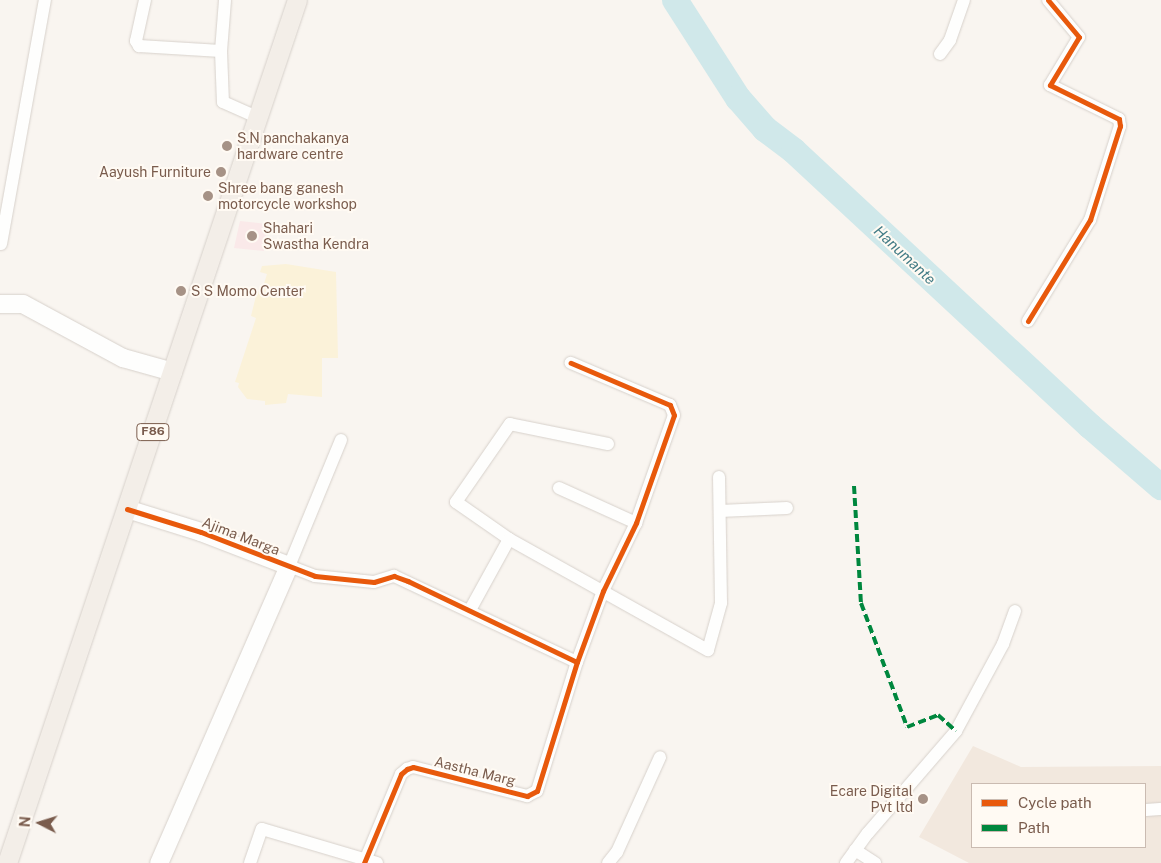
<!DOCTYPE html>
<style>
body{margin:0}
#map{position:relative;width:1161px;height:863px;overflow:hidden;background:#f9f5f0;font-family:"Public Sans",sans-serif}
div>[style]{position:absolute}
.residential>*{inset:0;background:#f2e8de}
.medical>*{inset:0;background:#fae9e9}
.sand>*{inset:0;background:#fbf2d9}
.river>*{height:26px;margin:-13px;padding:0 13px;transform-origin:13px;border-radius:13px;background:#d0e8ea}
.roads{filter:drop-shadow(0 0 1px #d7d1cb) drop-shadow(0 0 1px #d7d1cb)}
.street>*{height:12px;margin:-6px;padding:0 6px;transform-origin:6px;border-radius:6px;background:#fefefd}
.secondary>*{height:18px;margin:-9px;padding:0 9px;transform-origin:9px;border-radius:9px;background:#fefefd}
.primary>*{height:19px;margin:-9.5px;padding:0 9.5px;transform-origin:9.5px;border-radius:9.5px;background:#f3eee8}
.quiet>*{height:4px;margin-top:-2px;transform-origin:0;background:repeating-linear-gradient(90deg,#00873e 0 8px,transparent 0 12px)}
.cycleway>*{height:5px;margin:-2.5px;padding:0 2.5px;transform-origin:2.5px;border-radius:2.5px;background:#e8590c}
.dots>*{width:14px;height:14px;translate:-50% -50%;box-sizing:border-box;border:2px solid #fffaf3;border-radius:50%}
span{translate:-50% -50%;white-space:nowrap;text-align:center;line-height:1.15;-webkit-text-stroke:4px #fffaf3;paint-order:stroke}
.shield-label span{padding:1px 4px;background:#fffaf3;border:1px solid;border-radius:4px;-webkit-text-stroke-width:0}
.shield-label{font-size:12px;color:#7a5c4d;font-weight:700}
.poi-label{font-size:14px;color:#7a5c4d}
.left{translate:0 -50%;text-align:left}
.right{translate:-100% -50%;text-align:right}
.street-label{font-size:14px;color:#7a5c4d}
.water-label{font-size:15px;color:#437c86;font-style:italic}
.legend{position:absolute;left:971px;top:783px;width:175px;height:65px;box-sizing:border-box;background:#fffaf3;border:1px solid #cabbb1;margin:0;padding:6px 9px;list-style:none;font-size:15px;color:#7a5c4d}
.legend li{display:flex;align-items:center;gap:10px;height:25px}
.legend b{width:25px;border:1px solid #cabbb1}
.north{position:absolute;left:15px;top:798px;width:50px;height:50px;-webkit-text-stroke:4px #fffaf3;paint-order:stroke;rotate:275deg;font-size:14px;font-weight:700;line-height:20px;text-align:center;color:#7a5c4d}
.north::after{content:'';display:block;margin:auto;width:18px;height:22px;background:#7a5c4d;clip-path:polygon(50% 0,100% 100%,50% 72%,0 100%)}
</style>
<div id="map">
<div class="residential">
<div style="clip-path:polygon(evenodd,973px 746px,1021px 767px,1161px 766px,1161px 863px,969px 863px,919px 837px,973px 746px,972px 784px,1145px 784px,1145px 847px,972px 847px,972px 784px)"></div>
</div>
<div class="medical">
<div style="clip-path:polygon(240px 221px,267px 224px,264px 251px,234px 248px)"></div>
</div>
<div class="sand">
<div style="clip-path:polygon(286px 264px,336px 272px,338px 358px,322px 358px,322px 397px,288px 394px,286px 403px,265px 405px,265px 401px,247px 399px,238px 387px,239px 383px,235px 382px,256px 318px,251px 316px,257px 292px,262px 290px,267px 274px,260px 272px,262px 266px)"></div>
</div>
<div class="river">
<div style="left:675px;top:0;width:117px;rotate:57.3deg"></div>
<div style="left:738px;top:98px;width:41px;rotate:48.9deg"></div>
<div style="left:765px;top:129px;width:36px;rotate:37deg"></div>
<div style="left:794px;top:151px;width:404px;rotate:42.9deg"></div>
<div style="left:1090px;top:426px;width:94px;rotate:40.7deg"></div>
</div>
<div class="roads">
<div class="street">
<div style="left:145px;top:0;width:42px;rotate:102.4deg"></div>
<div style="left:136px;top:41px;width:6px;rotate:59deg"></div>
<div style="left:139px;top:46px;width:82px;rotate:3.5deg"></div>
<div style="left:221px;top:51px;width:51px;rotate:87.8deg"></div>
<div style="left:223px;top:102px;width:37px;rotate:24deg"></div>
<div style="left:221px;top:51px;width:51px;rotate:-85.5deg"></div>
<div style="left:940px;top:54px;width:17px;rotate:-54deg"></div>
<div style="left:950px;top:40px;width:42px;rotate:-70.7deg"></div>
<div style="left:1px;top:244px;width:248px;rotate:-79.8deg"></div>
<div style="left:1028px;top:321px;width:119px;rotate:-58.5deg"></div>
<div style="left:1090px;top:220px;width:99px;rotate:-72.3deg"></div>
<div style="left:1120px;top:126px;width:7px;rotate:-98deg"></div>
<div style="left:1119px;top:119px;width:77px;rotate:-153.8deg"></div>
<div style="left:1050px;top:85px;width:56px;rotate:-58.9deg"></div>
<div style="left:1079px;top:37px;width:48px;rotate:-130deg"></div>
<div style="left:341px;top:440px;width:136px;rotate:112.4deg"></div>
<div style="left:289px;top:566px;width:28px;rotate:21deg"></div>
<div style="left:315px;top:576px;width:59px;rotate:5.8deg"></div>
<div style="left:374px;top:582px;width:21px;rotate:-17deg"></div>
<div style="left:394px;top:576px;width:202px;rotate:25.2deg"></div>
<div style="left:608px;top:444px;width:100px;rotate:-168.5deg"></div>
<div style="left:510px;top:424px;width:95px;rotate:124.7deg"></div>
<div style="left:456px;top:502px;width:65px;rotate:34.9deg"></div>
<div style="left:509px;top:539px;width:228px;rotate:29.2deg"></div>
<div style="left:708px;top:650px;width:49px;rotate:-74.5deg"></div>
<div style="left:721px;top:603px;width:126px;rotate:-90.9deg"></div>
<div style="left:559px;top:488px;width:85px;rotate:24.4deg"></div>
<div style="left:720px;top:511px;width:67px;rotate:-2.6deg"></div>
<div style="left:470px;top:610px;width:81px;rotate:-61.2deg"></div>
<div style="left:1145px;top:810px;width:16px;rotate:-4deg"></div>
<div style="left:855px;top:850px;width:24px;rotate:33deg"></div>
<div style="left:250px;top:863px;width:36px;rotate:-71deg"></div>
<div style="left:262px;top:829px;width:120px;rotate:16.5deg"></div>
<div style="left:364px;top:863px;width:96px;rotate:-67.4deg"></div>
<div style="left:401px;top:774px;width:8px;rotate:-40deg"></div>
<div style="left:407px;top:769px;width:6px;rotate:-18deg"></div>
<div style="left:413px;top:767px;width:118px;rotate:14.3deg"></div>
<div style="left:527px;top:796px;width:11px;rotate:-27deg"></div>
<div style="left:537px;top:791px;width:135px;rotate:-72.8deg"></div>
<div style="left:577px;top:662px;width:76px;rotate:-69.9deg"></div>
<div style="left:603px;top:591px;width:76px;rotate:-64.1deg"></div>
<div style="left:636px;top:523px;width:114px;rotate:-70.6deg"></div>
<div style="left:674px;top:415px;width:11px;rotate:-112deg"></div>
<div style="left:670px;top:405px;width:108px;rotate:-157deg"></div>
<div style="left:608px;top:863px;width:14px;rotate:-51deg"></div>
<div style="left:617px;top:852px;width:104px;rotate:-65.6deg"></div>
<div style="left:846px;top:863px;width:37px;rotate:-54deg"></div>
<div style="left:868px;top:833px;width:135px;rotate:-49.2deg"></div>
<div style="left:956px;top:731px;width:99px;rotate:-61.6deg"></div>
<div style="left:1003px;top:644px;width:35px;rotate:-70deg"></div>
</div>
<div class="secondary">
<div style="left:0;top:304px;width:23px"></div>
<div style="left:23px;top:304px;width:114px;rotate:28.4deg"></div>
<div style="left:123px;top:358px;width:52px;rotate:15.6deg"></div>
<div style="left:127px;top:509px;width:77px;rotate:17.3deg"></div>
<div style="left:201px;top:532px;width:94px;rotate:21.1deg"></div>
<div style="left:289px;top:566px;width:324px;rotate:113.6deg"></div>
</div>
<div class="primary">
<div style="left:7px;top:863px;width:910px;rotate:-71.43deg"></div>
</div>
</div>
<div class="quiet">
<div style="left:854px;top:486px;width:117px;rotate:86.6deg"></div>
<div style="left:861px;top:603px;width:132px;rotate:69.6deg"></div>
<div style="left:907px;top:727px;width:33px;rotate:-21deg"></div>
<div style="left:938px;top:715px;width:24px;rotate:42deg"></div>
</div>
<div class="cycleway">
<div style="left:1028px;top:321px;width:119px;rotate:-58.5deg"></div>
<div style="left:1090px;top:220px;width:99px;rotate:-72.3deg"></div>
<div style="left:1120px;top:126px;width:7px;rotate:-98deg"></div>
<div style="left:1119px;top:119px;width:77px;rotate:-153.8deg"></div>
<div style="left:1050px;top:85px;width:56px;rotate:-58.9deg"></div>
<div style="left:1079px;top:37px;width:48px;rotate:-130deg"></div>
<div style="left:127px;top:509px;width:77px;rotate:17.3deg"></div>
<div style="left:201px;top:532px;width:122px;rotate:21.1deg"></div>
<div style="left:315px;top:576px;width:59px;rotate:5.8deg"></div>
<div style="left:374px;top:582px;width:21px;rotate:-17deg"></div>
<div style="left:394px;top:576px;width:15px;rotate:20deg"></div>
<div style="left:408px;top:581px;width:187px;rotate:25.6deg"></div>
<div style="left:364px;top:863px;width:96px;rotate:-67.4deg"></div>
<div style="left:401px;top:774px;width:8px;rotate:-40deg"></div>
<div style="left:407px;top:769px;width:6px;rotate:-18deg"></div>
<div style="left:413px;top:767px;width:118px;rotate:14.3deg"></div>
<div style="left:527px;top:796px;width:11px;rotate:-27deg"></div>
<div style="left:537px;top:791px;width:135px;rotate:-72.8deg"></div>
<div style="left:577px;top:662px;width:76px;rotate:-69.9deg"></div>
<div style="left:603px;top:591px;width:76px;rotate:-64.1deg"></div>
<div style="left:636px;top:523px;width:114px;rotate:-70.6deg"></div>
<div style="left:674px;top:415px;width:11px;rotate:-112deg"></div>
<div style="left:670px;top:405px;width:108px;rotate:-157deg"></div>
</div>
<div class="dots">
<div style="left:227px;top:146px;background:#a69286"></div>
<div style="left:221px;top:172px;background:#a69286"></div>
<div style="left:208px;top:196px;background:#a69286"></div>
<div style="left:252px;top:236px;background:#a69286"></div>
<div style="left:181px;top:291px;background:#a69286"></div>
<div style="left:923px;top:799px;background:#a69286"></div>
</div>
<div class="shield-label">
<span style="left:153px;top:432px">F86</span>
</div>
<div class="poi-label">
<span class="left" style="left:237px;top:146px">S.N panchakanya<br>hardware centre</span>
<span class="right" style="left:211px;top:172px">Aayush Furniture</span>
<span class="left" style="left:218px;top:196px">Shree bang ganesh<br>motorcycle workshop</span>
<span class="left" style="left:263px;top:236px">Shahari<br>Swastha Kendra</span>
<span class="left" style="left:191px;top:291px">S S Momo Center</span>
<span class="right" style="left:913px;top:799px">Ecare Digital<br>Pvt ltd</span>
</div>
<div class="street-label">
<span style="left:241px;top:536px;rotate:21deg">Ajima Marga</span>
<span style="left:475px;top:771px;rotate:14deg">Aastha Marg</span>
</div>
<div class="water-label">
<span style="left:905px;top:255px;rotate:43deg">Hanumante</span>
</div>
<ul class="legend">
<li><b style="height:6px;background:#e8590c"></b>Cycle path</li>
<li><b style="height:6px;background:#00873e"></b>Path</li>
</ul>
<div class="north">N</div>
</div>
